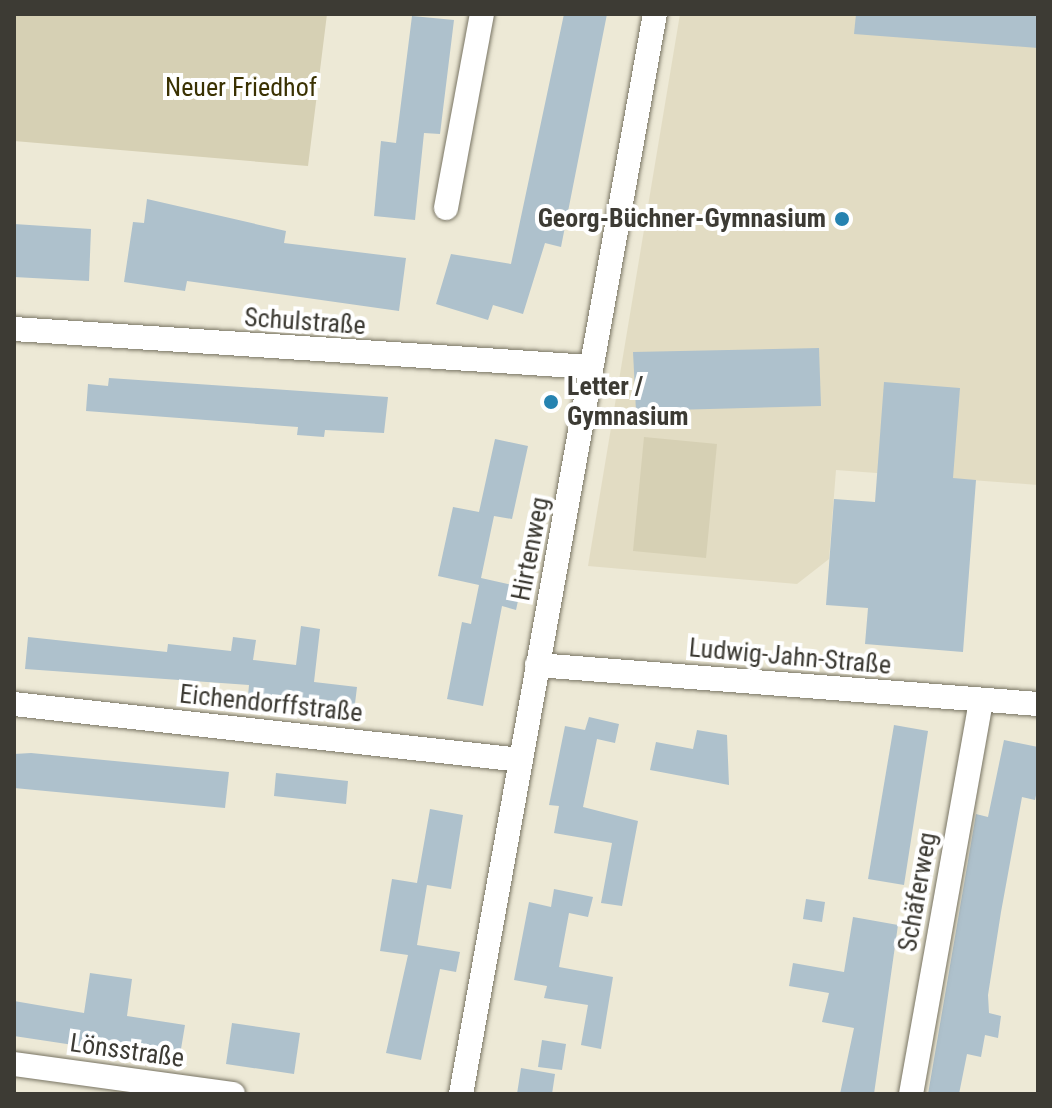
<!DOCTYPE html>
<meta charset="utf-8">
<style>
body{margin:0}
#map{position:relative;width:1052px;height:1108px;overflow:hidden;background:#ede9d6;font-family:"Roboto Condensed",sans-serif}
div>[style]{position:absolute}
.built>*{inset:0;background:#e2dcc3}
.green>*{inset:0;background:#d6d0b4}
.building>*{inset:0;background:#aec1cc}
.roads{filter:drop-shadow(0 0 2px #787463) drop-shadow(0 0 2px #787463)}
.street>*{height:24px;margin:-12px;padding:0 12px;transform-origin:12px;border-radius:12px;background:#fff}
.dots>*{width:22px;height:22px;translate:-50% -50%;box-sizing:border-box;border:4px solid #fff;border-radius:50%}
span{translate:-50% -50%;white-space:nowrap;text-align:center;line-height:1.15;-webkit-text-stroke:8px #fff;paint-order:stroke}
.park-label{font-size:26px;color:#3a3102}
.poi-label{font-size:26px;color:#3d3b34;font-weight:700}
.right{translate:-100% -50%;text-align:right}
.left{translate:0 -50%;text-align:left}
.street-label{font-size:26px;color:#3d3b34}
.frame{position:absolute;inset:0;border:16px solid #3d3b34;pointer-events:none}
</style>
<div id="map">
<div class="built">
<div style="clip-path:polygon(680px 14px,1038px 14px,1038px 485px,836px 470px,829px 559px,797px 584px,588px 566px)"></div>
</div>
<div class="green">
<div style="clip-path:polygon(14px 14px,327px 14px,308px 166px,14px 141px)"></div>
<div style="clip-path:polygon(644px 437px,717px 444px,706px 558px,633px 551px)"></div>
</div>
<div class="building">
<div style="clip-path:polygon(564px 14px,607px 14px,561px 247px,545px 243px,523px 314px,493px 305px,488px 320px,436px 304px,451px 254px,511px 264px)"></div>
<div style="clip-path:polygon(856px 14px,1038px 14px,1038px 48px,854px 34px)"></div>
<div style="clip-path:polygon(412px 16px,454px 20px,440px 134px,424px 133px,415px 220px,374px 216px,381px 141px,396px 143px)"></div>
<div style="clip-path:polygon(147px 199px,286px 231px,284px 243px,406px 258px,399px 311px,187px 281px,185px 291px,124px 282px,133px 222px,144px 223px)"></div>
<div style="clip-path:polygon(14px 224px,91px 229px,89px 281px,14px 277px)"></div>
<div style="clip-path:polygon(819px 348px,821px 406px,636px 411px,633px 352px)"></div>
<div style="clip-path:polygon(109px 378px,388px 397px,384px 433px,325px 430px,324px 437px,297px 435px,298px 427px,86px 411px,88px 384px,108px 386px)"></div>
<div style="clip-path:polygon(884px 382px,960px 388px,953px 478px,976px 480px,963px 652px,865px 644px,868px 608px,826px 605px,834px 499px,875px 502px)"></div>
<div style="clip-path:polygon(495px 439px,528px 446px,512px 519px,494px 516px,481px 578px,521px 587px,516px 610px,502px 606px,483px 706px,447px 699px,462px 622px,471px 624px,479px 585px,438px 576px,453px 507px,479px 512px)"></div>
<div style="clip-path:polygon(301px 626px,320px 629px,314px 682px,357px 687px,353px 720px,247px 706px,249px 685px,25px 669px,28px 637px,167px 652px,168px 644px,231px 651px,233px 637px,256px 640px,253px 660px,296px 665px)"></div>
<div style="clip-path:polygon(589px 717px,619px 724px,615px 743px,597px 739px,583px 807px,638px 821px,622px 906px,601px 903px,612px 843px,554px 833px,559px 806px,549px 805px,565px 726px,585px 730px)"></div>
<div style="clip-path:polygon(894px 725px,928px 731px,904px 885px,868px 879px)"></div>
<div style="clip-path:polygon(697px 730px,727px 735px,729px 785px,650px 770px,656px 742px,693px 749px)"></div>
<div style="clip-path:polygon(1004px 740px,1038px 747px,1038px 786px,1035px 800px,1022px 797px,1001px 912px,988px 995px,989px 1013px,1001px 1016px,998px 1038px,985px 1035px,981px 1057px,967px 1054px,959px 1094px,928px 1094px,976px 814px,988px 817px)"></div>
<div style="clip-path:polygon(31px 753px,229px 772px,225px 808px,14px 788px,14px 754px)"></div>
<div style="clip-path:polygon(276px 773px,348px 781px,346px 804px,274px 796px)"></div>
<div style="clip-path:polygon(430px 809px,463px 815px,451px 889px,427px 885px,417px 945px,460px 952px,456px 972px,440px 969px,421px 1060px,386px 1053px,408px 955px,380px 951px,392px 879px,417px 883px)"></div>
<div style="clip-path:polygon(554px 889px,593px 897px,588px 917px,569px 913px,559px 967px,613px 977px,601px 1049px,581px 1045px,588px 1005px,544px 998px,547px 986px,514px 980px,529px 902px,551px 907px)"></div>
<div style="clip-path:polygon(806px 899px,825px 902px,822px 922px,803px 919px)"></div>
<div style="clip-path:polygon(853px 917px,898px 925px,874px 1094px,840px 1094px,854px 1028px,822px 1022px,829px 993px,789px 986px,793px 963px,844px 972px)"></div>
<div style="clip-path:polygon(90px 973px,132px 979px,127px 1016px,185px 1025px,179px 1061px,14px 1036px,14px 1001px,84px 1013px)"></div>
<div style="clip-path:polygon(232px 1023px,300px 1033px,294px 1074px,226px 1064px)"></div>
<div style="clip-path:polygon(542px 1040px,566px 1044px,562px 1070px,538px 1067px)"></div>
<div style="clip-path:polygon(521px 1068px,555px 1074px,552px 1094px,517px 1094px)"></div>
</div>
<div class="roads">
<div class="street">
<div style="left:446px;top:208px;width:197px;rotate:-79.5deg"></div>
<div style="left:14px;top:329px;width:578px;rotate:3.77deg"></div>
<div style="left:537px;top:665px;width:503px;rotate:4.45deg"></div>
<div style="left:14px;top:704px;width:510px;rotate:6.3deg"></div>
<div style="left:14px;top:1064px;width:221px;rotate:7.8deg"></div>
<div style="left:461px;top:1094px;width:1097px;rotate:-79.82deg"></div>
<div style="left:911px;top:1094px;width:400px;rotate:-79.9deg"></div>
</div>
</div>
<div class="dots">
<div style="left:842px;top:219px;background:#2683b0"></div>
<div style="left:551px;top:402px;background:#2683b0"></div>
</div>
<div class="park-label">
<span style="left:241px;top:88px">Neuer Friedhof</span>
</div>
<div class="poi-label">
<span class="right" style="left:826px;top:219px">Georg-Büchner-Gymnasium</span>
<span class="left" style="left:567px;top:402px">Letter /<br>Gymnasium</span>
</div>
<div class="street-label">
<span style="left:305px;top:322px;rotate:4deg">Schulstraße</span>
<span style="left:531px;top:549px;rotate:-79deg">Hirtenweg</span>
<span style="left:790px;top:657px;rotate:5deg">Ludwig-Jahn-Straße</span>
<span style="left:271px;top:704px;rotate:6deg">Eichendorffstraße</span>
<span style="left:918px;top:892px;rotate:-80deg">Schäferweg</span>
<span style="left:127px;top:1051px;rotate:8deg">Lönsstraße</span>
</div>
<div class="frame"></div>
</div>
